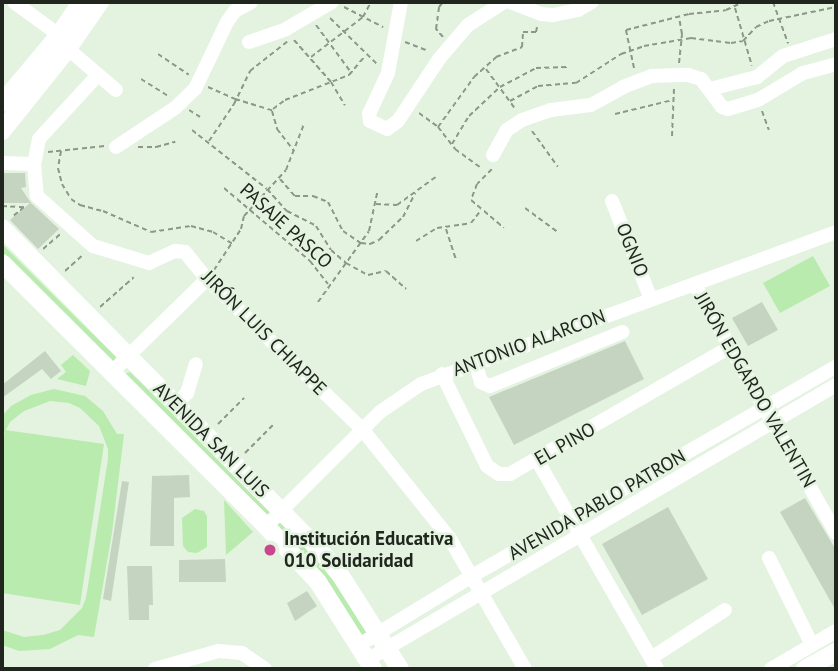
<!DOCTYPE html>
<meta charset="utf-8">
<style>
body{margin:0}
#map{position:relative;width:838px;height:671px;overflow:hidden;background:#e3f3e0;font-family:"PT Sans",sans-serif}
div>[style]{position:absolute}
.green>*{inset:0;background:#b8ebad}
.building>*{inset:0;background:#c4d4c1}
.path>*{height:2px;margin-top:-1px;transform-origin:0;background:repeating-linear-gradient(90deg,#8c9789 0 5px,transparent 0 8.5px)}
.minor>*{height:14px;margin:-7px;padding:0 7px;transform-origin:7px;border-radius:7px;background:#fff}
.major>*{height:18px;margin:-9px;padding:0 9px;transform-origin:9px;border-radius:9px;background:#fff}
.dots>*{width:19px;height:19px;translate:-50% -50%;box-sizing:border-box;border:4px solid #e3f3e0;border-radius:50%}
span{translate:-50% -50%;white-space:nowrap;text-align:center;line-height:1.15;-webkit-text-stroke:5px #e3f3e0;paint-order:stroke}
.street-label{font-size:19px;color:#20251e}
.poi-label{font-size:19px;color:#20251e;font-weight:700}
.left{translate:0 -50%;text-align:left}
.frame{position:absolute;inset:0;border:4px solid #20251e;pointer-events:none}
</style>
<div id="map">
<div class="green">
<div style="clip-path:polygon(2px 244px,116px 357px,115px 360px,111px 363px,2px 257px)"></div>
<div style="clip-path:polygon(813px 256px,830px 286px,780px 313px,763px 283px)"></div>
<div style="clip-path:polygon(73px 355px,90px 371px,86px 386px,57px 379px,66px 372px,61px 365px)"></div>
<div style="clip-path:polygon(130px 372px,272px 511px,268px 517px,125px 374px)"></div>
<div style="clip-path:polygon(54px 389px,85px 396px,103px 411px,117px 434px,124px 434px,112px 533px,94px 637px,78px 635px,50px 649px,19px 651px,2px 645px,2px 630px,24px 637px,43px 635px,60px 630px,82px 608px,86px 598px,108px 459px,108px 449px,99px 426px,80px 408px,69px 403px,50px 401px,24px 411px,10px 422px,2px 438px,2px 416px,11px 406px,31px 395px)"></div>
<div style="clip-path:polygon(5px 430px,104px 444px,80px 605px,2px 593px,2px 455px)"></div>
<div style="clip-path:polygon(224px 500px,253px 532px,226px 555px)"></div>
<div style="clip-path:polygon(195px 509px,204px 511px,207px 516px,207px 547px,197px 553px,188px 552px,183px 546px,182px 518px)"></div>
<div style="clip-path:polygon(282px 522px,331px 575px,368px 629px,368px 635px,359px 636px,276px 526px)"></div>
</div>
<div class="building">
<div style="clip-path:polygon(2px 173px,25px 173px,26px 187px,21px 188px,31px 203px,59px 229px,38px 249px,10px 220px,30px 203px,2px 203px)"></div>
<div style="clip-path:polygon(762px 302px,778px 330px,748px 346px,732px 318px)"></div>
<div style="clip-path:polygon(625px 341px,644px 379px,514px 445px,489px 397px)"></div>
<div style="clip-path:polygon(45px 351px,61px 371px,51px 379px,42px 369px,2px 398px,2px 385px)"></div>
<div style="clip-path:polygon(189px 475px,190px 497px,174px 498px,174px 546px,150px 546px,152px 476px)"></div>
<div style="clip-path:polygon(122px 481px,129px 482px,111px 601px,103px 599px)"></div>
<div style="clip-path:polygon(805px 498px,836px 550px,836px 611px,780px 512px)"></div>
<div style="clip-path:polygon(668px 507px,708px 579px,642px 615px,602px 544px)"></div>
<div style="clip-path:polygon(225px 559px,226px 582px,179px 582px,179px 560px)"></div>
<div style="clip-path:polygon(127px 566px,152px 566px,153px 605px,149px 605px,149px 620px,129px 620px)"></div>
<div style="clip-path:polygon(307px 591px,317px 606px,295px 621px,287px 603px)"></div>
</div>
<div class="path">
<div style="left:773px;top:2px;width:44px;rotate:69.9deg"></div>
<div style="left:344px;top:7px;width:44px;rotate:27.1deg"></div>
<div style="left:735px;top:8px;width:60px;rotate:73.7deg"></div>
<div style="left:330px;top:18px;width:67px;rotate:44.4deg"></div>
<div style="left:316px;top:25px;width:57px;rotate:53.5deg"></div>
<div style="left:443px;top:37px;width:11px;rotate:-131deg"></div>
<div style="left:436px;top:29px;width:22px;rotate:-82deg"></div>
<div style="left:439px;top:7px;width:6px;rotate:-51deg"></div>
<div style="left:294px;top:40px;width:56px;rotate:48.6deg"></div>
<div style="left:331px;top:82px;width:27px;rotate:59deg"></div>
<div style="left:405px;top:42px;width:25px;rotate:21deg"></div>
<div style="left:158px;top:54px;width:37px;rotate:34deg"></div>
<div style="left:311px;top:57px;width:66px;rotate:-37.6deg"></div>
<div style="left:363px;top:17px;width:17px;rotate:-62deg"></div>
<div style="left:679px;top:63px;width:29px;rotate:-84deg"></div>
<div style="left:682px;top:34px;width:17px;rotate:-100deg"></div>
<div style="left:634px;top:68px;width:39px;rotate:-102deg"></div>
<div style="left:626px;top:30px;width:65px;rotate:-14.3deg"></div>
<div style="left:689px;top:14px;width:37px;rotate:-6deg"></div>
<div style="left:726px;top:10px;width:19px;rotate:-25deg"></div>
<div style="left:486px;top:69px;width:51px;rotate:53.8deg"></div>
<div style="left:141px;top:79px;width:34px;rotate:32deg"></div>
<div style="left:208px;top:87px;width:30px;rotate:24deg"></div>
<div style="left:235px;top:99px;width:39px;rotate:17deg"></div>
<div style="left:510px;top:101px;width:32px;rotate:-28deg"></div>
<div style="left:538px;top:86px;width:38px;rotate:-5deg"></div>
<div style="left:576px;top:83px;width:54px;rotate:-32.8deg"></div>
<div style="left:621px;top:54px;width:24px;rotate:-19deg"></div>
<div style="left:644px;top:46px;width:48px;rotate:-9.7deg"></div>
<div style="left:691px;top:38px;width:40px;rotate:7.1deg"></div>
<div style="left:731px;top:43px;width:12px;rotate:-9deg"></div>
<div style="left:743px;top:41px;width:19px;rotate:-47deg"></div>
<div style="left:756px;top:27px;width:14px;rotate:-25deg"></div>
<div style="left:769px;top:21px;width:68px;rotate:-11.8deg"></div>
<div style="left:273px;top:109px;width:15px;rotate:-37deg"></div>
<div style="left:285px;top:100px;width:69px;rotate:-21.3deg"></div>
<div style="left:349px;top:75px;width:25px;rotate:-50deg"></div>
<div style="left:189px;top:110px;width:13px;rotate:32deg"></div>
<div style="left:272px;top:111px;width:19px;rotate:74deg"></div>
<div style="left:277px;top:129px;width:28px;rotate:52deg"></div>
<div style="left:762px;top:111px;width:20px;rotate:70deg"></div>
<div style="left:419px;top:113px;width:24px;rotate:36deg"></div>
<div style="left:438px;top:127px;width:28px;rotate:52deg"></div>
<div style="left:455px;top:149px;width:31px;rotate:36deg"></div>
<div style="left:615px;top:114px;width:60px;rotate:-13.6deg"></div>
<div style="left:438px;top:127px;width:62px;rotate:-54.2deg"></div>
<div style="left:474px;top:77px;width:30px;rotate:-42deg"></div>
<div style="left:496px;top:57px;width:28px;rotate:-21deg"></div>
<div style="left:522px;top:47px;width:15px;rotate:-86deg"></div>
<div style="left:523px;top:32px;width:13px"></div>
<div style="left:536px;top:32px;width:5px;rotate:-79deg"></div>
<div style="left:192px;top:130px;width:95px;rotate:38.2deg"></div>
<div style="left:267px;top:189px;width:30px;rotate:48deg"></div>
<div style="left:287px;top:211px;width:33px;rotate:27deg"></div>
<div style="left:316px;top:226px;width:28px;rotate:58deg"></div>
<div style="left:331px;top:250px;width:20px;rotate:41deg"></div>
<div style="left:346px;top:263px;width:25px;rotate:29deg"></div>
<div style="left:368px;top:275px;width:18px;rotate:-13deg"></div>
<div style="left:386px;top:271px;width:27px;rotate:42deg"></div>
<div style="left:532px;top:131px;width:44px;rotate:54.2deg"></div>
<div style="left:672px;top:136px;width:48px;rotate:-87.6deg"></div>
<div style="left:209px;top:141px;width:45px;rotate:-56deg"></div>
<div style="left:234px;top:104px;width:37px;rotate:-64deg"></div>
<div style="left:250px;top:71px;width:48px;rotate:-38.3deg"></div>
<div style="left:452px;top:144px;width:33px;rotate:-59deg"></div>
<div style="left:469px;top:116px;width:42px;rotate:-43.1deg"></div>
<div style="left:500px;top:87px;width:41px;rotate:-27.8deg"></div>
<div style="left:536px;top:68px;width:31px;rotate:-2deg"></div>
<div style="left:138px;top:147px;width:18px"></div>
<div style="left:156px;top:147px;width:20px;rotate:-15deg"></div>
<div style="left:61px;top:151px;width:17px;rotate:100deg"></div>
<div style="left:58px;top:168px;width:16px;rotate:76deg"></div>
<div style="left:62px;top:184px;width:17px;rotate:59deg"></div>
<div style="left:71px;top:199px;width:11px;rotate:34deg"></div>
<div style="left:80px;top:205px;width:24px;rotate:15deg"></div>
<div style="left:103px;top:211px;width:52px;rotate:23.6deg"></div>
<div style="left:151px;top:232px;width:40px;rotate:-8.5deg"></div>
<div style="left:191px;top:226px;width:23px;rotate:15deg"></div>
<div style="left:213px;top:232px;width:23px;rotate:31deg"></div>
<div style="left:48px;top:152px;width:57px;rotate:-6deg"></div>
<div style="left:492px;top:169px;width:21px;rotate:135deg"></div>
<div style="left:477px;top:184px;width:17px;rotate:111deg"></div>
<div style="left:471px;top:200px;width:43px;rotate:40.3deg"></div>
<div style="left:280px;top:179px;width:23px;rotate:49deg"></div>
<div style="left:295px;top:196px;width:18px"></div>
<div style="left:313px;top:196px;width:16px;rotate:22deg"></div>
<div style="left:328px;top:202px;width:33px;rotate:63deg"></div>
<div style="left:343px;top:231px;width:22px;rotate:34deg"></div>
<div style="left:361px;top:243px;width:9px;rotate:6deg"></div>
<div style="left:370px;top:244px;width:10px;rotate:-24deg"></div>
<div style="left:379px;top:240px;width:33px;rotate:-44deg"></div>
<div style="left:403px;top:217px;width:27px;rotate:-63deg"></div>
<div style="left:224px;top:188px;width:113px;rotate:40.3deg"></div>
<div style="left:310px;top:261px;width:29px;rotate:52deg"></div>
<div style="left:376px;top:204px;width:21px;rotate:3deg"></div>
<div style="left:397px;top:205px;width:49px;rotate:-35.9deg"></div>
<div style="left:2px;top:206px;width:22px;rotate:3deg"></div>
<div style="left:24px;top:207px;width:16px;rotate:140deg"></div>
<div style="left:525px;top:208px;width:42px;rotate:36.3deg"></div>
<div style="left:446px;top:229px;width:32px;rotate:72deg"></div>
<div style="left:416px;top:241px;width:25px;rotate:-32deg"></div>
<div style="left:437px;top:228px;width:34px;rotate:-8deg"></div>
<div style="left:471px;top:223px;width:16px;rotate:-52deg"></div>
<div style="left:43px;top:249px;width:23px;rotate:-41deg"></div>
<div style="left:214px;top:270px;width:49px;rotate:-56.6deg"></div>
<div style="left:241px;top:229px;width:13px;rotate:-77deg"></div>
<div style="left:244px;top:216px;width:62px;rotate:-47.6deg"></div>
<div style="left:286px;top:170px;width:49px;rotate:-68.6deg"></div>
<div style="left:65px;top:271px;width:25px;rotate:-42deg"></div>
<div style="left:318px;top:302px;width:87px;rotate:-54.3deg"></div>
<div style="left:369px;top:231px;width:39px;rotate:-78deg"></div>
<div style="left:100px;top:307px;width:45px;rotate:-41.4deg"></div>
<div style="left:218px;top:424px;width:37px;rotate:-45deg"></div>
<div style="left:245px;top:453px;width:41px;rotate:-45deg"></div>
</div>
<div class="minor">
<div style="left:14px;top:2px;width:56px;rotate:36.3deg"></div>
<div style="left:401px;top:2px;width:72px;rotate:100.4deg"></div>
<div style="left:388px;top:73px;width:45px;rotate:114.9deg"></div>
<div style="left:369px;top:114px;width:7px;rotate:82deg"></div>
<div style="left:370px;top:121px;width:19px;rotate:25deg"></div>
<div style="left:387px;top:129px;width:14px;rotate:-36deg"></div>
<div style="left:398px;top:121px;width:74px;rotate:-56.5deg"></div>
<div style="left:439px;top:59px;width:45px;rotate:-49.5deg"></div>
<div style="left:468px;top:25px;width:43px;rotate:-32.6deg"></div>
<div style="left:510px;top:2px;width:33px;rotate:21deg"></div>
<div style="left:541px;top:14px;width:12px;rotate:5deg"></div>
<div style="left:553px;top:15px;width:25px;rotate:-11deg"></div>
<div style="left:578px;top:10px;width:16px;rotate:-30deg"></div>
<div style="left:249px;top:42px;width:39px;rotate:-19deg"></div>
<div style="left:286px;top:29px;width:53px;rotate:-30.4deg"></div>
<div style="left:68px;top:49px;width:63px;rotate:40.5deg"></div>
<div style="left:96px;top:77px;width:84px;rotate:132.6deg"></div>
<div style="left:39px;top:139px;width:25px;rotate:101deg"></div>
<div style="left:34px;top:164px;width:32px;rotate:85deg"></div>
<div style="left:37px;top:196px;width:75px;rotate:41.8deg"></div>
<div style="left:93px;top:246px;width:59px;rotate:16.9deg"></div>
<div style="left:149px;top:263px;width:29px;rotate:-25deg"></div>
<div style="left:175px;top:251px;width:10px;rotate:6deg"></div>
<div style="left:185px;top:252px;width:35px;rotate:51deg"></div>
<div style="left:207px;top:279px;width:216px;rotate:44.1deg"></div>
<div style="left:362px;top:429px;width:141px;rotate:51.3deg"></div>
<div style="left:450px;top:539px;width:150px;rotate:60deg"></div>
<div style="left:710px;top:89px;width:49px;rotate:-14.3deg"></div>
<div style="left:757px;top:77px;width:33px;rotate:-39deg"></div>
<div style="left:783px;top:56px;width:56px;rotate:-17.8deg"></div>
<div style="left:116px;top:147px;width:71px;rotate:-33.5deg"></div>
<div style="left:175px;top:108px;width:28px;rotate:-44deg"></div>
<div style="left:195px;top:89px;width:74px;rotate:-64.5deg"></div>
<div style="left:227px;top:22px;width:14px;rotate:-54deg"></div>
<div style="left:235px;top:11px;width:18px;rotate:-29deg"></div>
<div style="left:493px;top:155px;width:29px;rotate:-61deg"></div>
<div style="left:507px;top:130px;width:18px;rotate:-34deg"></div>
<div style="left:522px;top:120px;width:31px;rotate:-19deg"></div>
<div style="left:551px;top:110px;width:40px;rotate:-7.1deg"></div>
<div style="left:591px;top:105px;width:37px;rotate:-29deg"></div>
<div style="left:623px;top:87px;width:31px;rotate:-21deg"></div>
<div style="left:652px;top:76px;width:36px;rotate:-2deg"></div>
<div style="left:688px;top:75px;width:14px;rotate:17deg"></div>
<div style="left:701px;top:79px;width:35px;rotate:53deg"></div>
<div style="left:722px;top:107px;width:6px;rotate:18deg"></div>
<div style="left:728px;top:109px;width:31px;rotate:-17deg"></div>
<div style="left:758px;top:100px;width:52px;rotate:-31deg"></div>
<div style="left:803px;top:73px;width:34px;rotate:-15deg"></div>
<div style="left:2px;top:163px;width:32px;rotate:2deg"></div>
<div style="left:612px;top:201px;width:105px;rotate:68.3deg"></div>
<div style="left:694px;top:284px;width:287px;rotate:60.3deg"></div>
<div style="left:475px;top:362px;width:21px;rotate:73deg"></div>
<div style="left:481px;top:382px;width:10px;rotate:24deg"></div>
<div style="left:490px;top:386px;width:143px;rotate:-22.2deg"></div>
<div style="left:111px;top:373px;width:134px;rotate:-44.4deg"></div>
<div style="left:442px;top:374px;width:102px;rotate:63.9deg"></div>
<div style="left:487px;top:466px;width:14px;rotate:34deg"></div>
<div style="left:499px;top:474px;width:11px"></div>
<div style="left:510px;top:474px;width:254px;rotate:-30deg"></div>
<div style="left:176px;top:404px;width:16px;rotate:-45deg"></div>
<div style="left:187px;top:393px;width:30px;rotate:-73deg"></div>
<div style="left:537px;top:460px;width:241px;rotate:60.1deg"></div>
<div style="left:266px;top:526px;width:161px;rotate:-45deg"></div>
<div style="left:380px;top:412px;width:50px;rotate:-34.3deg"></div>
<div style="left:421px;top:384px;width:442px;rotate:-20.1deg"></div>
<div style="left:769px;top:558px;width:97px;rotate:63.7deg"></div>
<div style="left:359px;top:645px;width:132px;rotate:-31.4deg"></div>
<div style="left:472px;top:576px;width:420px;rotate:-29.9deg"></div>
<div style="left:651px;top:658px;width:88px;rotate:-33deg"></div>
<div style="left:367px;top:660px;width:544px;rotate:-30.39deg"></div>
<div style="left:155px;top:669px;width:66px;rotate:-15.9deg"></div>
<div style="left:218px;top:651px;width:24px;rotate:5deg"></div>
<div style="left:242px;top:653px;width:28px;rotate:35deg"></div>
<div style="left:771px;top:669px;width:75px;rotate:-30.3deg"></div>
</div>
<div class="major">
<div style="left:2px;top:103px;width:89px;rotate:-50deg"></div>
<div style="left:59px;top:35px;width:40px;rotate:-56deg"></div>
<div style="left:2px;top:131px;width:102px;rotate:-51.3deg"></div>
<div style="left:66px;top:51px;width:60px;rotate:-55.2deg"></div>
<div style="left:2px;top:228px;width:453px;rotate:45.4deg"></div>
<div style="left:320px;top:550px;width:33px;rotate:51deg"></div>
<div style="left:341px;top:576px;width:110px;rotate:57.6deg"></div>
<div style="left:2px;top:263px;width:373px;rotate:44.9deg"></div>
<div style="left:266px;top:526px;width:76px;rotate:47.1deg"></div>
<div style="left:318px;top:582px;width:103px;rotate:57.7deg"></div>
<div style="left:805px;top:669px;width:35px;rotate:-29deg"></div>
</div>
<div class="dots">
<div style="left:270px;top:550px;background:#c9478e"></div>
</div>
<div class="street-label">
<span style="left:286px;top:226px;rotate:42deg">PASAJE PASCO</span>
<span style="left:632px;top:250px;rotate:68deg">OGNIO</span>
<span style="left:264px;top:333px;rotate:45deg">JIRÓN LUIS CHIAPPE</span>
<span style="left:529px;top:343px;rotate:-20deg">ANTONIO ALARCON</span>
<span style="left:755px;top:390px;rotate:60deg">JIRÓN EDGARDO VALENTIN</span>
<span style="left:211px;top:440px;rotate:45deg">AVENIDA SAN LUIS</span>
<span style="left:565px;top:444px;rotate:-30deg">EL PINO</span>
<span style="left:597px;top:505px;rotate:-30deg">AVENIDA PABLO PATRON</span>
</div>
<div class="poi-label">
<span class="left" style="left:284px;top:550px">Institución Educativa<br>010 Solidaridad</span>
</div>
<div class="frame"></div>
</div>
